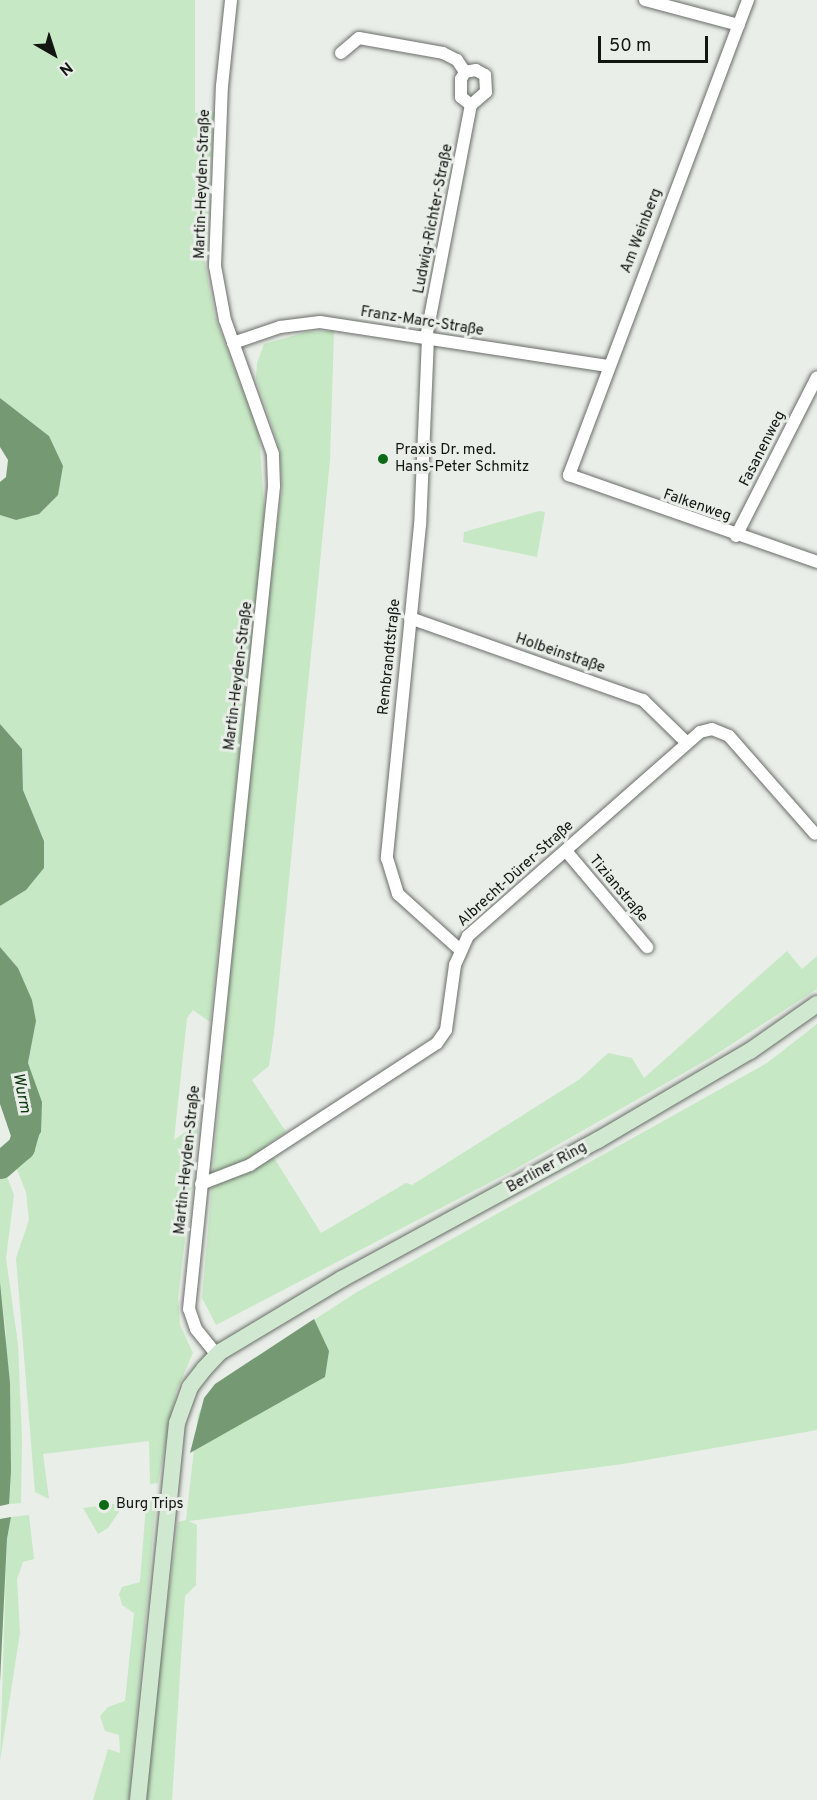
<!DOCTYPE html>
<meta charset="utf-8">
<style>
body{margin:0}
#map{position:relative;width:817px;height:1800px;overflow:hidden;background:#e9eee8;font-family:Overpass,sans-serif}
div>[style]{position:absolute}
.green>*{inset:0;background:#c6e8c4}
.water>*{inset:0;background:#759a73}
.river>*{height:27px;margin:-13.5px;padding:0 13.5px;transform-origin:13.5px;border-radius:13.5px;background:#759a73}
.roads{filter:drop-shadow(0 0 2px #696d68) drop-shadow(0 0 2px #696d68)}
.street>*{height:12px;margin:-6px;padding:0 6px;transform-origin:6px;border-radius:6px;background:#fff}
.secondary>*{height:16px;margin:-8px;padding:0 8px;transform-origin:8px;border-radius:8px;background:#d0e8d0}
.dots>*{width:16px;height:16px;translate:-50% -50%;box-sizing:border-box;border:3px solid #e9eee8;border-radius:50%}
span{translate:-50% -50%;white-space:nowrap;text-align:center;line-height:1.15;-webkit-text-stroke:6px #e9eee8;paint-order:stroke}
.street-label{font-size:15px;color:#131513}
.poi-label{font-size:15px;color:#131513}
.left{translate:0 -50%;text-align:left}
.water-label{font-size:16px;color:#0a340c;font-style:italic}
.north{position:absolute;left:24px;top:24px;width:60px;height:60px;-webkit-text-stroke:4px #e9eee8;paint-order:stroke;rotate:141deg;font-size:16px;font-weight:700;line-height:24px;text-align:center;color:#131513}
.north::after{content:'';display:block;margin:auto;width:21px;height:27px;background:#131513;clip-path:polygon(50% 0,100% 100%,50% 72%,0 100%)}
.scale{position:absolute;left:598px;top:36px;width:110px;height:27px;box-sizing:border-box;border:3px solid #131513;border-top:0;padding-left:8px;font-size:18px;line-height:21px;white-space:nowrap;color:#131513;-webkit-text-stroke:4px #e9eee8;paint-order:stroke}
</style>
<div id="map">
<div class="green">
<div style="clip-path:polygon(0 0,195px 0,195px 113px,215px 112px,204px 258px,215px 317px,259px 435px,265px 520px,210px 1022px,193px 1010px,187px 1018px,174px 1140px,199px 1122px,178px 1298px,180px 1325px,193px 1353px,176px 1392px,158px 1483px,150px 1484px,149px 1441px,43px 1454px,49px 1499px,35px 1492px,16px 1258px,29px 1220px,26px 1192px,16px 1167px,28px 1153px,28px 1063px,36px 1021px,18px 968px,0 947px,0 906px,26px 890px,44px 841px,23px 790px,22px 749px,0 724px,0 515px,16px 520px,49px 436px,0 398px)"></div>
<div style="clip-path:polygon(334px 331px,330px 460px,274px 1033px,269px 1066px,252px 1080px,286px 1132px,266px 1145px,321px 1233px,406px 1183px,412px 1185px,580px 1079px,608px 1053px,632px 1058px,644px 1078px,787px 951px,802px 969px,817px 956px,817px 989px,710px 1058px,510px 1172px,216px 1325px,202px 1298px,249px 754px,282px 490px,280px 450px,256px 378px,257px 363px,264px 344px,307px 332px)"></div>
<div style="clip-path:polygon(539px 511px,545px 512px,537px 557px,463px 542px,464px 532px)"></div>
<div style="clip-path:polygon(817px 1024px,817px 1430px,623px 1464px,189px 1521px,197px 1525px,196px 1585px,185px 1596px,172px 1800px,143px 1800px,178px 1522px,186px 1520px,198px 1414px,212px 1391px,232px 1373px,357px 1292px,767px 1063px)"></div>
<div style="clip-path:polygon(5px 1171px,14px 1195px,6px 1258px,18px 1344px,22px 1439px,21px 1503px,9px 1504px,6px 1333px,0 1282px,0 1174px)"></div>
<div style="clip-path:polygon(151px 1499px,156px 1504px,129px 1800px,93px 1800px,108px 1749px,120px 1753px,119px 1735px,105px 1731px,100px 1716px,108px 1707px,125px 1701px,134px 1613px,122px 1605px,119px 1594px,122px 1587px,140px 1582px,146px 1505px,133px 1502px,123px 1506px,108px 1528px,98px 1534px,83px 1508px)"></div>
<div style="clip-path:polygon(29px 1515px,34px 1559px,23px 1562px,17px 1579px,20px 1633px,0 1761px,7px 1539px,11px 1517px)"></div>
</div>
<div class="water">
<div style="clip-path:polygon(0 398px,49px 436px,63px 466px,58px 495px,39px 514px,16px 520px,0 515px,0 482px,6px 477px,8px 460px,0 447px)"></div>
<div style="clip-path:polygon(0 724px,22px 749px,23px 790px,44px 841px,44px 868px,26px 890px,0 906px)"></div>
<div style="clip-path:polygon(0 947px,18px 968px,32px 1000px,36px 1021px,28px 1063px,42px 1102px,41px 1132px,16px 1167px,6px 1151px,13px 1142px,0 1104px)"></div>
<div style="clip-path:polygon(0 1282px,10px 1383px,11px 1471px,9px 1504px,0 1506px)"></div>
<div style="clip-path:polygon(314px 1319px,329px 1351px,325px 1377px,190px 1453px,204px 1398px,215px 1384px)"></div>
<div style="clip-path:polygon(11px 1517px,7px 1539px,0 1682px,0 1519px)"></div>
</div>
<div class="river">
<div style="left:0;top:1165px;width:28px;rotate:-41deg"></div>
<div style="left:21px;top:1147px;width:22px;rotate:-74deg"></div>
</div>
<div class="roads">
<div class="street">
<div style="left:645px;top:0;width:97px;rotate:14.9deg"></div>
<div style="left:748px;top:0;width:508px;rotate:110.65deg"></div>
<div style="left:569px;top:475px;width:263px;rotate:19.3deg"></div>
<div style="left:341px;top:53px;width:23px;rotate:-40deg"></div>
<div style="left:359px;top:38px;width:85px;rotate:10.1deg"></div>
<div style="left:443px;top:53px;width:16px;rotate:27deg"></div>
<div style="left:457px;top:60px;width:14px;rotate:56deg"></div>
<div style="left:426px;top:338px;width:237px;rotate:-79.1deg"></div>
<div style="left:471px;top:105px;width:20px;rotate:-41deg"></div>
<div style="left:486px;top:92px;width:17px;rotate:-93deg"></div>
<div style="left:485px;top:75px;width:10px;rotate:-151deg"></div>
<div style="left:476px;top:70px;width:11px;rotate:170deg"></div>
<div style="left:465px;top:72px;width:8px;rotate:120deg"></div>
<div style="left:461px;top:79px;width:18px;rotate:90deg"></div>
<div style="left:461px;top:97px;width:13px;rotate:39deg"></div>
<div style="left:428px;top:338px;width:187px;rotate:92.4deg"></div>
<div style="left:420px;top:525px;width:335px;rotate:95.7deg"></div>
<div style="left:387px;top:858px;width:38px;rotate:73deg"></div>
<div style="left:398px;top:894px;width:82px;rotate:42deg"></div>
<div style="left:233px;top:343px;width:50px;rotate:-18.8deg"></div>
<div style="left:280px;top:327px;width:40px;rotate:-7.1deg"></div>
<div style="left:320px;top:322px;width:291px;rotate:8.7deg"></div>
<div style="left:736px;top:536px;width:178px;rotate:-63deg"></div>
<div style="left:410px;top:618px;width:247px;rotate:19.4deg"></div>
<div style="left:643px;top:700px;width:60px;rotate:44.3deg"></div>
<div style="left:566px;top:851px;width:126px;rotate:49.8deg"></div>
<div style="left:201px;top:1184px;width:53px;rotate:-21.2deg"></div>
<div style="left:250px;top:1165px;width:223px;rotate:-33.1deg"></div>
<div style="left:437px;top:1043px;width:16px;rotate:-55deg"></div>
<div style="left:446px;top:1030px;width:66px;rotate:-82.1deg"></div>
<div style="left:455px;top:965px;width:32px;rotate:-66deg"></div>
<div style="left:468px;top:936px;width:309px;rotate:-41.3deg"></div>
<div style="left:700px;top:732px;width:12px;rotate:-14deg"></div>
<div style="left:712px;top:729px;width:18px;rotate:22deg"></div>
<div style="left:729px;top:736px;width:130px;rotate:48.7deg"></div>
<div style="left:217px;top:1355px;width:33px;rotate:-129deg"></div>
<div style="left:196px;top:1329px;width:21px;rotate:-109deg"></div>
<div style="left:189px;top:1309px;width:827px;rotate:-84.1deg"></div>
<div style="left:274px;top:486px;width:32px;rotate:-92deg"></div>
<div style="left:273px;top:454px;width:142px;rotate:-109.7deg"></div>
<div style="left:225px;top:320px;width:55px;rotate:-100.5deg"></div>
<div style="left:215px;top:266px;width:180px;rotate:-87.8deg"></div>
<div style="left:222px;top:86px;width:86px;rotate:-84deg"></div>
</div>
<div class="secondary">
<div style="left:138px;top:1800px;width:379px;rotate:-84.1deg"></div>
<div style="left:177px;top:1423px;width:38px;rotate:-70deg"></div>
<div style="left:190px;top:1387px;width:23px;rotate:-52deg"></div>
<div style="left:204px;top:1369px;width:23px;rotate:-47deg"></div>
<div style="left:220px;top:1352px;width:142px;rotate:-30.9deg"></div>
<div style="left:342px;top:1279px;width:291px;rotate:-28.5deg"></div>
<div style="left:598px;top:1140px;width:176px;rotate:-30.4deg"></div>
<div style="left:750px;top:1051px;width:82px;rotate:-35deg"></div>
</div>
</div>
<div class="dots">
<div style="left:383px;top:459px;background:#0a6a15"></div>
<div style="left:104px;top:1505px;background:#0a6a15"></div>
</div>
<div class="street-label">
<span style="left:203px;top:184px;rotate:-88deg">Martin-Heyden-Straße</span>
<span style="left:434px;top:219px;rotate:-79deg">Ludwig-Richter-Straße</span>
<span style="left:642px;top:231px;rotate:-69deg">Am Weinberg</span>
<span style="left:422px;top:322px;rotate:9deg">Franz-Marc-Straße</span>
<span style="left:763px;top:449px;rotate:-63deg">Fasanenweg</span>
<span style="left:697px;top:506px;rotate:19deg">Falkenweg</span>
<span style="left:560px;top:654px;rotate:19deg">Holbeinstraße</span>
<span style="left:390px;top:657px;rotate:-84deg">Rembrandtstraße</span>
<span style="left:239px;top:676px;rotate:-83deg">Martin-Heyden-Straße</span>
<span style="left:516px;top:874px;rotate:-42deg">Albrecht-Dürer-Straße</span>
<span style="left:618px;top:889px;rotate:50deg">Tizianstraße</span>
<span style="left:188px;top:1160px;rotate:-84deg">Martin-Heyden-Straße</span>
<span style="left:547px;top:1168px;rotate:-29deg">Berliner Ring</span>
</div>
<div class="poi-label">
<span class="left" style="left:395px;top:459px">Praxis Dr. med.<br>Hans-Peter Schmitz</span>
<span class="left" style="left:116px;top:1505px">Burg Trips</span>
</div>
<div class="water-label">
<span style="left:21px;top:1093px;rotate:79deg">Wurm</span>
</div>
<div class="north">N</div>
<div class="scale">50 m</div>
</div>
